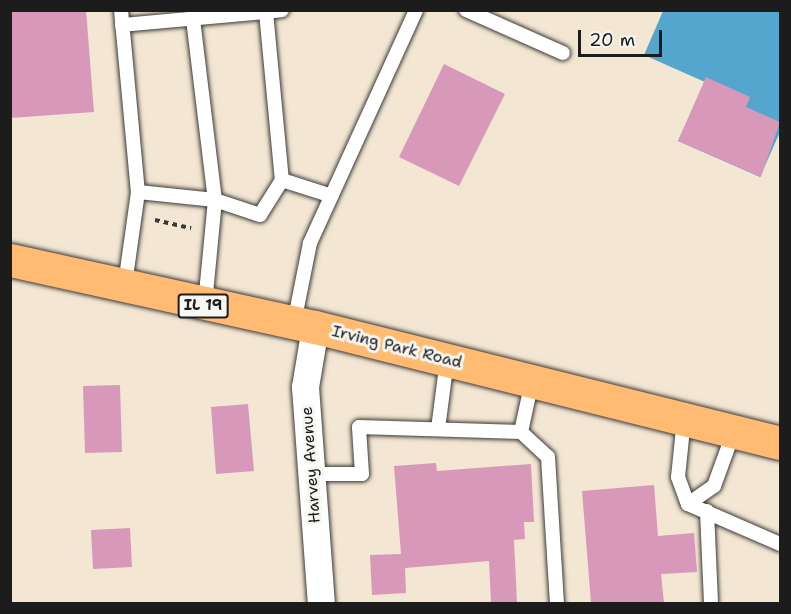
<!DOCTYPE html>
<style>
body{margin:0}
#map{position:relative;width:791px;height:614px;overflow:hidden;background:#f3e6d3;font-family:"Shantell Sans",sans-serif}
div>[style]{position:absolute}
.water>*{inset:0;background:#55a6cf}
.building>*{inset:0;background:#d898ba}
.path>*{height:4px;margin-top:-2px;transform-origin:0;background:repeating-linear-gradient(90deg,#3c3a37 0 4.5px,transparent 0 9px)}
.roads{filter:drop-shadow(0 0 2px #3c3a37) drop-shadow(0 0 2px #3c3a37)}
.lane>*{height:14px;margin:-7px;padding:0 7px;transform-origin:7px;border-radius:7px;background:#fff}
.street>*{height:27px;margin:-13.5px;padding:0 13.5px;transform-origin:13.5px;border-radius:13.5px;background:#fff}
.primary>*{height:33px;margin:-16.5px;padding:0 16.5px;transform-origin:16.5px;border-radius:16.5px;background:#ffbb71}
span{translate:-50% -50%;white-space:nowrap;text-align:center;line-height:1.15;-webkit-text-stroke:6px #f6f6f2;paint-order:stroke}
.shield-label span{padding:2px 4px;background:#f6f6f2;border:2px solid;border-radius:4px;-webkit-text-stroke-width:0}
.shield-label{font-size:15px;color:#1c1c1c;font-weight:700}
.street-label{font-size:16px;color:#1c1c1c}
.frame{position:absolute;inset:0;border:12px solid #1c1c1c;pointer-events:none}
.scale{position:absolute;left:578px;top:30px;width:84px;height:27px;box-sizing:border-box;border:3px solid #1c1c1c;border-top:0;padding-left:8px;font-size:18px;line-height:21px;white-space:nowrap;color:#1c1c1c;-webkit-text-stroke:4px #f6f6f2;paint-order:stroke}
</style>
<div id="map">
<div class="water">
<div style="clip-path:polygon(663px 11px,780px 11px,780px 132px,760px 177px,678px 141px,705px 82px,644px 55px)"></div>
</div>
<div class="building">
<div style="clip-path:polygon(10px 10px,86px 10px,94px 112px,10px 118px)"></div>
<div style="clip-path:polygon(444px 64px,505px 94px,459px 186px,399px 157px)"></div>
<div style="clip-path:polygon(706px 77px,750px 97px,746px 107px,780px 122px,761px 177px,678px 141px)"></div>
<div style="clip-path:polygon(120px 385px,122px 452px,85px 453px,83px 386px)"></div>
<div style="clip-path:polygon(248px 404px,254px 471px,216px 474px,211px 407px)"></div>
<div style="clip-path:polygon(436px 463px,437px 471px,531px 464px,534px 522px,524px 522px,525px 539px,514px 540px,517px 603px,491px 603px,489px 561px,405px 568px,406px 593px,372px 595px,370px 555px,401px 554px,394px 466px)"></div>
<div style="clip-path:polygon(654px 485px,658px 536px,694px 533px,697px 572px,661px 574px,664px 603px,591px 603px,582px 491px)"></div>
<div style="clip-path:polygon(130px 528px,132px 567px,93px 569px,91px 530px)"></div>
</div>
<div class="path">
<div style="left:155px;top:220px;width:37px;rotate:13deg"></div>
</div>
<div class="roads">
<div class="lane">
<div style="left:121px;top:10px;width:183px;rotate:84.7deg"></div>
<div style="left:138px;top:192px;width:94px;rotate:98deg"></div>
<div style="left:466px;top:10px;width:106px;rotate:23.9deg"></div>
<div style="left:266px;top:12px;width:16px;rotate:-7deg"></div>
<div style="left:193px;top:19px;width:182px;rotate:83.1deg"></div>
<div style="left:215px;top:200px;width:103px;rotate:95.5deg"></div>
<div style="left:122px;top:25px;width:145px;rotate:-5.2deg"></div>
<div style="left:266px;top:12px;width:169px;rotate:84.6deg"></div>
<div style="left:282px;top:180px;width:41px;rotate:122.2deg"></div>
<div style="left:260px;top:215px;width:47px;rotate:-161.6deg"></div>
<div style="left:215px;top:200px;width:77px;rotate:-174.1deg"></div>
<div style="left:282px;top:180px;width:52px;rotate:17.7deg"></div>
<div style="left:294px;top:323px;width:82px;rotate:-78.7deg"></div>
<div style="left:310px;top:243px;width:256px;rotate:-65.5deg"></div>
<div style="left:684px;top:419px;width:58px;rotate:95.9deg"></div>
<div style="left:678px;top:477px;width:29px;rotate:70deg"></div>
<div style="left:688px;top:504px;width:32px;rotate:-35deg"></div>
<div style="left:714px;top:486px;width:59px;rotate:-70deg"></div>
<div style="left:438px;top:429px;width:70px;rotate:-82.6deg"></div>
<div style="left:521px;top:432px;width:52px;rotate:-77.8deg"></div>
<div style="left:311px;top:474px;width:51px"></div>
<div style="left:362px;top:474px;width:47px;rotate:-93.7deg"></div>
<div style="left:359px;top:427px;width:162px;rotate:1.8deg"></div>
<div style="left:521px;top:432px;width:37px;rotate:43deg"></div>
<div style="left:548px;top:457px;width:147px;rotate:86.5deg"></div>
<div style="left:688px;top:504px;width:100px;rotate:23.5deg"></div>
<div style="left:707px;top:511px;width:93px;rotate:87.5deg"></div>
</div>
<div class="street">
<div style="left:315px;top:327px;width:61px;rotate:99.5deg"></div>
<div style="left:305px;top:387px;width:218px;rotate:85.8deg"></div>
</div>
<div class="primary">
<div style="left:10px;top:260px;width:312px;rotate:12.4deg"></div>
<div style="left:315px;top:327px;width:479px;rotate:14deg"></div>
</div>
</div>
<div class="shield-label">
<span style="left:203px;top:306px">IL 19</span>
</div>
<div class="street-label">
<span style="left:397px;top:347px;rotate:14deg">Irving Park Road</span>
<span style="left:311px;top:465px;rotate:-94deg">Harvey Avenue</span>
</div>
<div class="frame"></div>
<div class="scale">20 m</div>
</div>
